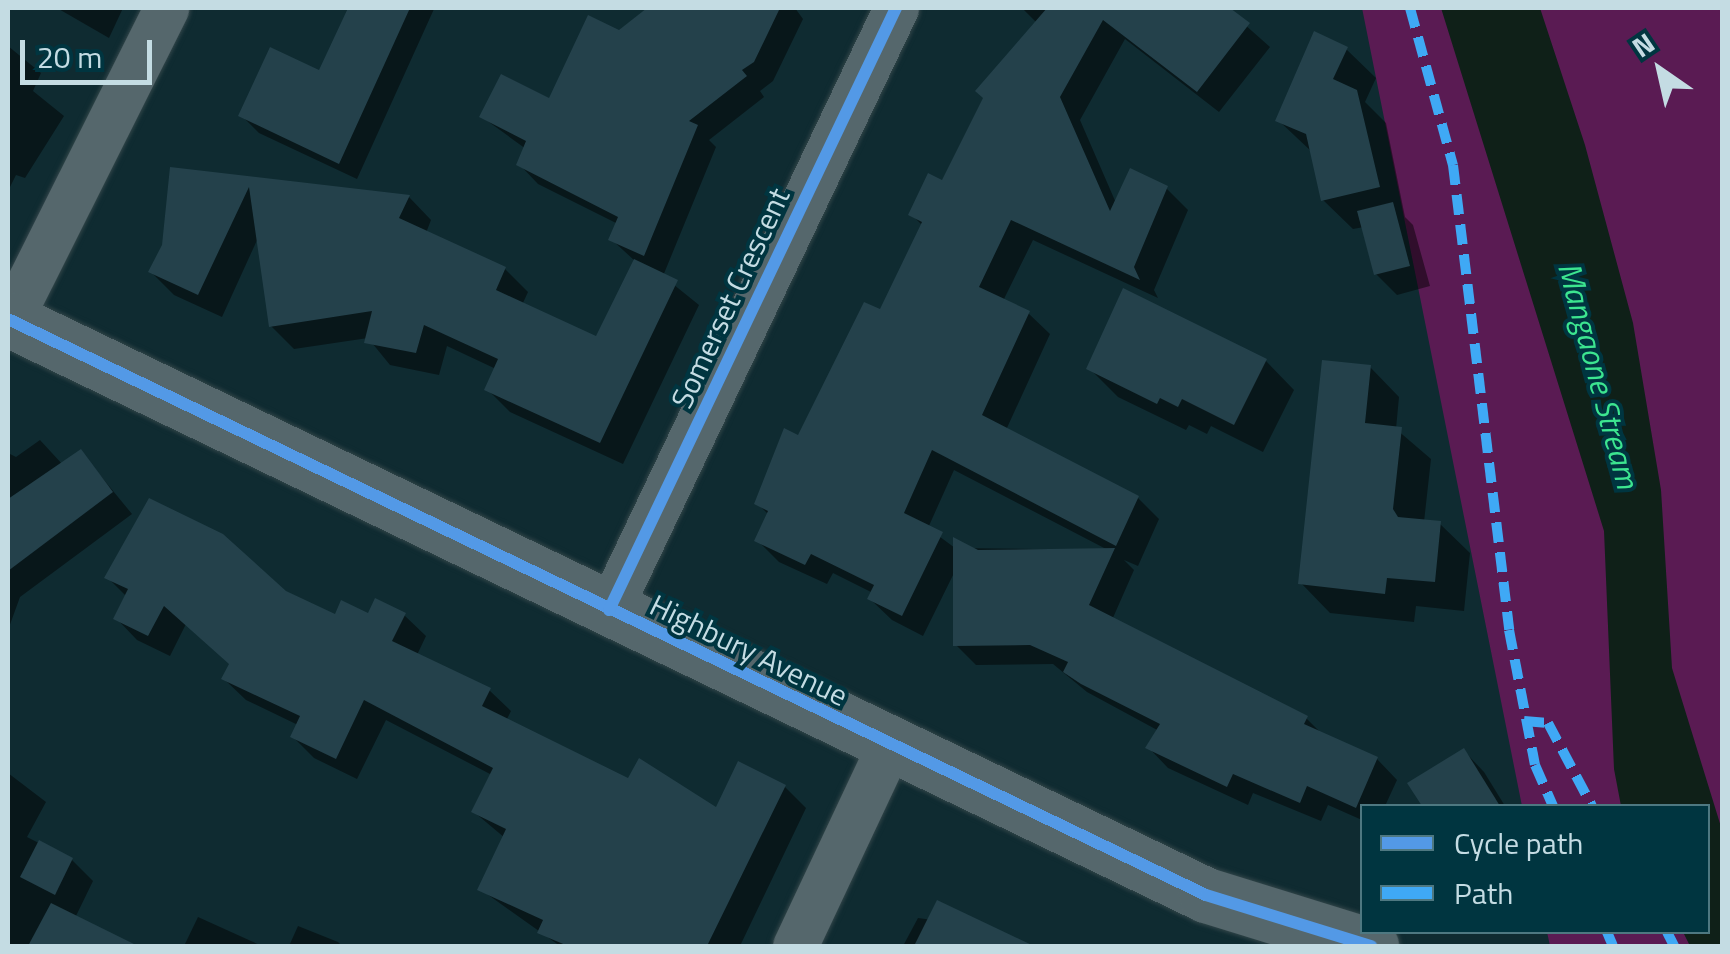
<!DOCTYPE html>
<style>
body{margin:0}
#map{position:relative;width:1730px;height:954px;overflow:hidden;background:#0f2b31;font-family:"Titillium Web",sans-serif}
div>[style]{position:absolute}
.green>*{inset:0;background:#5a1b53}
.water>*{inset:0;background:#0f2018}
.shadow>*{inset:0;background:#0007}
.building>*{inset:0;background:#24414b}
.roads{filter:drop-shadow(0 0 2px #324549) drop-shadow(0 0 2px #324549)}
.minor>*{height:45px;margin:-22.5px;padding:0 22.5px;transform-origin:22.5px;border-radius:22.5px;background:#55676c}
.tertiary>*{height:55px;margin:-27.5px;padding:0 27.5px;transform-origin:27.5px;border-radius:27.5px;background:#55676c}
.quiet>*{height:10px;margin-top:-5px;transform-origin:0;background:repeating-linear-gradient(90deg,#3fa9f5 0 20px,transparent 0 30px)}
.cycleway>*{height:12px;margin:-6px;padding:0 6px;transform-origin:6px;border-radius:6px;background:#5399e6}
span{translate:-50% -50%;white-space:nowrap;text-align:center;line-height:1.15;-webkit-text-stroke:8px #003540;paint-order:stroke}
.street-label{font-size:30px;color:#c4dce3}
.water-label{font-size:32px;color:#3ce590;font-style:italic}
.frame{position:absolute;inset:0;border:10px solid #c4dce3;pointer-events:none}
.legend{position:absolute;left:1360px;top:804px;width:350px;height:130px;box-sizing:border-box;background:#003540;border:2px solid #4e7881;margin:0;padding:12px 18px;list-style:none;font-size:30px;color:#c4dce3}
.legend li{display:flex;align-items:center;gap:20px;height:50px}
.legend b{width:50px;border:2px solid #4e7881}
.north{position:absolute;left:1610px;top:20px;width:100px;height:100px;-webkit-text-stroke:8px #003540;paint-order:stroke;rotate:326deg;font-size:28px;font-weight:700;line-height:40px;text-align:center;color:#c4dce3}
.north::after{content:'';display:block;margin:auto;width:35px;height:45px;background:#c4dce3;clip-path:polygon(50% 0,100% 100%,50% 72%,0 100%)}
.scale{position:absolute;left:20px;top:40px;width:132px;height:45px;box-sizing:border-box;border:5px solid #c4dce3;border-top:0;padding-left:12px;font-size:30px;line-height:35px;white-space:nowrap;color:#c4dce3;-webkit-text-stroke:8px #003540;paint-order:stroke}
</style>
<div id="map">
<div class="green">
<div style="clip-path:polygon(1362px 8px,1722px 8px,1722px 946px,1550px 946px,1547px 932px,1708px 932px,1708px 806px,1522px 806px)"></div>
</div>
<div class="water">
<div style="clip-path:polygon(1441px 8px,1540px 8px,1585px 145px,1633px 323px,1661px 490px,1672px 668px,1722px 830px,1722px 946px,1690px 946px,1683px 932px,1708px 932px,1708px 806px,1621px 806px,1614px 769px,1604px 531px)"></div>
</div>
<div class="shadow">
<div style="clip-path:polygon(57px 8px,123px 8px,109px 38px)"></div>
<div style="clip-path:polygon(351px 8px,434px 9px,357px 179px,259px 133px,241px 115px,320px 74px)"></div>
<div style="clip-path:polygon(659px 8px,795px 8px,803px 19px,773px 81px,760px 91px,764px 97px,709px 140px,716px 147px,663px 276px,699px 305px,623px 464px,510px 412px,487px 389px,496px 369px,447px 346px,439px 375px,390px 365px,368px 338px,294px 349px,271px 326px,258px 238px,222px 317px,174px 295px,151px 272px,164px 245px,172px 170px,409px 197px,431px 220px,426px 233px,505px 269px,528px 292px,522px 305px,597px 339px,635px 261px,611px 239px,618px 224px,538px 184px,519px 164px,526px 149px,482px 117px,550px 102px,619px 33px)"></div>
<div style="clip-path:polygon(evenodd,1022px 8px,1177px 8px,1195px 22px,1206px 8px,1226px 8px,1270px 47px,1219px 112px,1125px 39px,1080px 120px,1116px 203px,1166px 188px,1188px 210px,1154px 290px,1158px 298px,1033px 240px,1003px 301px,1028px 313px,1050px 334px,1006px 430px,1138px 498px,1159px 519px,1138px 566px,1124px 560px,1134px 570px,1112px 620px,1306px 718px,1323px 735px,1377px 759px,1397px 780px,1385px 806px,1362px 806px,1362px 820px,1328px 805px,1321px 821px,1253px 793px,1248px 805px,1168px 768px,1148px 747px,1159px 731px,1087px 692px,1053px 664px,976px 665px,956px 645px,955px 571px,923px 636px,892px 620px,870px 599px,873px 593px,833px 573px,827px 584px,779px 562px,757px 540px,769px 515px,757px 503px,786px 432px,800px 438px,881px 312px,923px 226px,911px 214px,943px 184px,1037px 23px,1022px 8px,954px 470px,1108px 550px,955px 548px,928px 528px,954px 470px)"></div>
<div style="clip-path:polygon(8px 46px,41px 73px,33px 91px,64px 116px,25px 178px,16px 175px,8px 191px)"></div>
<div style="clip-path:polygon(1346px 49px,1376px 78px,1365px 102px,1386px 123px,1405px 217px,1413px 225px,1430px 286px,1397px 295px,1376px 274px,1364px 227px,1353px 229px,1323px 200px,1312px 152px,1278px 120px)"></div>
<div style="clip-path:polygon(1266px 361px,1294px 390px,1263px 452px,1211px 426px,1207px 434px,1189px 425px,1186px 430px,1118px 397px,1089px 368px)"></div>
<div style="clip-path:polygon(1370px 367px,1399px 397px,1396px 429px,1431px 459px,1424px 522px,1440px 524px,1470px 553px,1464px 611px,1416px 606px,1414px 622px,1330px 613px,1301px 583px)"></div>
<div style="clip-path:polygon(40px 440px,63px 465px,81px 452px,132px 514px,20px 597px,8px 630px,8px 453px,16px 457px)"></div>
<div style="clip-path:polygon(107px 577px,285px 593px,336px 617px,404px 615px,426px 636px,417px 655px,489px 690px,511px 711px,506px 721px,628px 781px,717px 810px,785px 787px,806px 808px,740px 946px,560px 946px,480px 889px,505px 838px,474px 812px,492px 775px,386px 720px,357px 779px,314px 758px,293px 737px,298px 725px,246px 700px,224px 679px,231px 665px,186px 624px,170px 656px,137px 640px,116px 618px,127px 597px)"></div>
<div style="clip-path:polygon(1464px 751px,1484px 772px,1505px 806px,1425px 806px,1411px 784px)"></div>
<div style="clip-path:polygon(8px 773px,46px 802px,27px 837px,72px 860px,93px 881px,75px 918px,133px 946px,8px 946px)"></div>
<div style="clip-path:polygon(198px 917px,262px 946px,184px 946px)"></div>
<div style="clip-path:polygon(918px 918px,991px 928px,1009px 946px,903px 946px)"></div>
<div style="clip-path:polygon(298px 926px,338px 942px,342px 946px,289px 946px)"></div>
</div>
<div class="building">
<div style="clip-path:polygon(348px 8px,410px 8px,339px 164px,238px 116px,270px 47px,319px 70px)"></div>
<div style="clip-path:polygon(647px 8px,780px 8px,754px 62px,742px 70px,747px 76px,689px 121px,698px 125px,644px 256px,608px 240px,618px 217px,516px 165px,526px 141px,479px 117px,501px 74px,549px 98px,588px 15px,619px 30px)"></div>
<div style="clip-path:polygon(1047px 8px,1230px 8px,1250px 23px,1197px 92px,1103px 20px,1060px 97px,1110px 211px,1130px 168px,1168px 186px,1134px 267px,1140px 280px,1011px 220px,979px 287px,1030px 311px,982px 415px,1139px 496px,1116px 546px,932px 450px,904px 513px,943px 532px,902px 616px,867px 599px,874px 585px,811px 554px,805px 565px,754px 541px,768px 511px,754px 504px,784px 428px,798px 435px,864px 302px,880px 309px,922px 222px,908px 215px,928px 173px,942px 180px,983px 98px,975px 91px)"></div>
<div style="clip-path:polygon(1314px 31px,1348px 47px,1333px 79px,1357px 90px,1380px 187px,1321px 201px,1306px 134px,1275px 121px)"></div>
<div style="clip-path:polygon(170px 167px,410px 195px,399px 218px,506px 267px,496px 290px,596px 336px,634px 259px,678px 280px,600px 443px,484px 390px,498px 359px,424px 325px,416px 353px,364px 343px,372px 311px,269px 327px,249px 187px,198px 295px,148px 272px,162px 245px)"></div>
<div style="clip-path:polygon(1393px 202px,1410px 266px,1374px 275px,1357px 211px)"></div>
<div style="clip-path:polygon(1123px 288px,1267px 359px,1234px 425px,1182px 399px,1178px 407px,1160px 398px,1157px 404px,1086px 369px)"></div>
<div style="clip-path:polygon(1322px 360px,1371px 365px,1365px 423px,1402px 427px,1393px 509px,1398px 517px,1441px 521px,1435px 582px,1387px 578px,1385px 594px,1298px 584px)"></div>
<div style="clip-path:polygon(81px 449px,113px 492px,8px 571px,8px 499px)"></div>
<div style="clip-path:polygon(149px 498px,223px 534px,286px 591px,335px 614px,341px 600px,368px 613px,375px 598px,406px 613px,392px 641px,491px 688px,482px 706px,628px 778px,639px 758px,716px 807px,738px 761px,786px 785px,707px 946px,568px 946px,537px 933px,543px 920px,477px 890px,506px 829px,471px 812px,493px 768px,364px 700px,336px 759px,290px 737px,300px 716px,221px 679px,229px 664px,164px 606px,148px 636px,113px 619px,128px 589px,104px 578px)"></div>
<div style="clip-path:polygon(953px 537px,978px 550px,1115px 548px,1089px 605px,1308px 716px,1304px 724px,1378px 757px,1356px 808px,1307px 786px,1300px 803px,1233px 774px,1227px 787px,1145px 748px,1160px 724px,1081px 684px,1063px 672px,1068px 662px,1030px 645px,953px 646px)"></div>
<div style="clip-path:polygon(1464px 748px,1500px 806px,1422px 806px,1407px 783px)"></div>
<div style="clip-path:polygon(39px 840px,73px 858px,55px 895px,20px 877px)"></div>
<div style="clip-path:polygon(937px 900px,1034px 946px,914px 946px)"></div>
<div style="clip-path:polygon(51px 903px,138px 946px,28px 946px)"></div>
</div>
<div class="roads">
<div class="minor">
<div style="left:10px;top:320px;width:349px;rotate:-63.4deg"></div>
<div style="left:609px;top:610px;width:667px;rotate:-64.51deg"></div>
<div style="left:795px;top:946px;width:223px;rotate:-64.8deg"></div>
</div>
<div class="tertiary">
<div style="left:8px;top:319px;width:1329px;rotate:25.68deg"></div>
<div style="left:1206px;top:895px;width:173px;rotate:17.2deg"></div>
</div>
</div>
<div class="quiet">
<div style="left:1410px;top:8px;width:163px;rotate:74.7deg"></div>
<div style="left:1453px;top:165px;width:468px;rotate:83.1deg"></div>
<div style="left:1509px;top:630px;width:137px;rotate:79.1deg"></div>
<div style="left:1535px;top:765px;width:45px;rotate:66.3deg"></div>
<div style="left:1524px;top:721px;width:24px;rotate:5deg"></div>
<div style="left:1548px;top:723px;width:94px;rotate:62.1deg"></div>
<div style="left:1607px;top:932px;width:15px;rotate:67deg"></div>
<div style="left:1667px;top:932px;width:16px;rotate:63deg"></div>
</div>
<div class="cycleway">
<div style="left:8px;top:319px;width:1329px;rotate:25.68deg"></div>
<div style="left:1206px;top:895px;width:173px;rotate:17.2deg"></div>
<div style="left:609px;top:610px;width:667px;rotate:-64.51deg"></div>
</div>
<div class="street-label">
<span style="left:730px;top:298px;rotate:-65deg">Somerset Crescent</span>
<span style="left:749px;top:650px;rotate:26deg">Highbury Avenue</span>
</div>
<div class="water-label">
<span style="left:1599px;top:375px;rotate:75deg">Mangaone Stream</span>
</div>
<div class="frame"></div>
<ul class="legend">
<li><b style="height:12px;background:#5399e6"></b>Cycle path</li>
<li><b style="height:12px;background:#3fa9f5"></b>Path</li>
</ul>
<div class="north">N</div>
<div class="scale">20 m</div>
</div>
